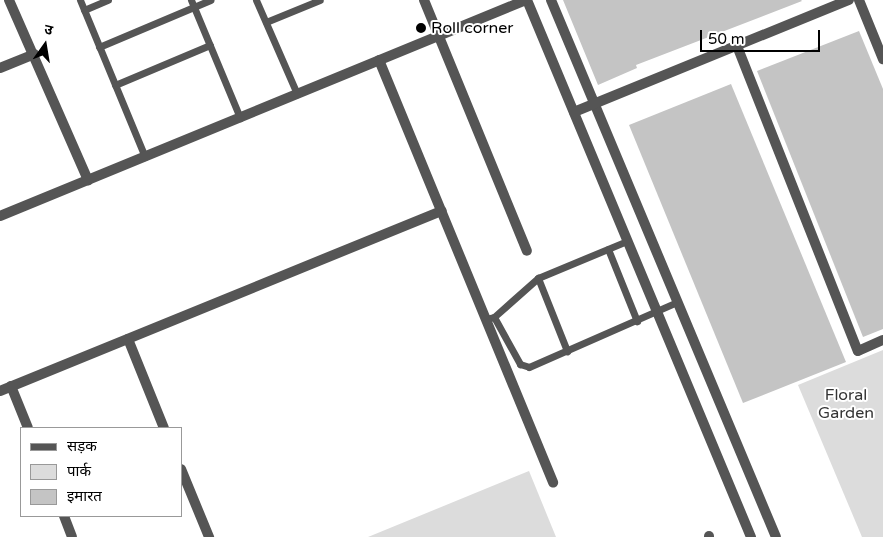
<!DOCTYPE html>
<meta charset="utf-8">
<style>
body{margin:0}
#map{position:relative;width:883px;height:537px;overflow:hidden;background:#fff;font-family:"Varela Round","Noto Sans Devanagari",sans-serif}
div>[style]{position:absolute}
.green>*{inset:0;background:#dcdcdc}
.building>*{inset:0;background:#c4c4c4}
.service>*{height:7px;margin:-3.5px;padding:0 3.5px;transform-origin:3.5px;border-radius:3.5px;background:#555}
.minor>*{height:10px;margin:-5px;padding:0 5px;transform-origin:5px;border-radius:5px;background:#555}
.tertiary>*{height:10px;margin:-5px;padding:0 5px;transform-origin:5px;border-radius:5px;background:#555}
.dots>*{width:14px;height:14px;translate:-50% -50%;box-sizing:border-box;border:2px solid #fff;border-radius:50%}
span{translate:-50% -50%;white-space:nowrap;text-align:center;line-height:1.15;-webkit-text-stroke:4px #fff;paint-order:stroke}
.poi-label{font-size:16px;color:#000}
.left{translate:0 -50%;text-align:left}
.park-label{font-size:16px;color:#333}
.legend{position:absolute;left:20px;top:427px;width:162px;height:90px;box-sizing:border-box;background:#fff;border:1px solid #999;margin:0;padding:6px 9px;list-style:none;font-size:15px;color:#000}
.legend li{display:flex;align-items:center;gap:10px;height:25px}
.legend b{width:25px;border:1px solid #999}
.north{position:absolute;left:20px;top:20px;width:50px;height:50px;-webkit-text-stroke:4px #fff;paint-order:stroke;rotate:13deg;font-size:14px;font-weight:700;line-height:20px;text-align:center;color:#000}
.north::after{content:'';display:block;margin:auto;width:18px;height:22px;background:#000;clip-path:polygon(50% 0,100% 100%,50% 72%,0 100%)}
.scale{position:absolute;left:700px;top:30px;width:120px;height:22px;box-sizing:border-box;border:2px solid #000;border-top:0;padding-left:6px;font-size:15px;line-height:18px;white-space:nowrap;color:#000;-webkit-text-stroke:4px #fff;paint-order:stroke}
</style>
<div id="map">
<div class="green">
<div style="clip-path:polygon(883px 350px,883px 537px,862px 537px,798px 385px)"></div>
<div style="clip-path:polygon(529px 471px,556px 537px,368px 537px)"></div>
</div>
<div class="building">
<div style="clip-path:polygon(563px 0,801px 0,802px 1px,636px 65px,637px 68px,598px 85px)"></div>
<div style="clip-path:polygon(859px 31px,883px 89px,883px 329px,863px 337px,757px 71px)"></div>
<div style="clip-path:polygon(731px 84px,846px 362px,743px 403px,629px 125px)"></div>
</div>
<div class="service">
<div style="left:80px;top:0;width:170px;rotate:67.5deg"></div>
<div style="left:191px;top:0;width:128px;rotate:67.4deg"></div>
<div style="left:256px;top:0;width:103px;rotate:66.4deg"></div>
<div style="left:84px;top:10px;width:26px;rotate:-23deg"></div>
<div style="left:266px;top:22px;width:58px;rotate:-22.2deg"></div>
<div style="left:99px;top:47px;width:121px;rotate:-22.9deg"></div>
<div style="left:115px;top:85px;width:103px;rotate:-22.8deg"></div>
<div style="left:608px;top:249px;width:78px;rotate:68.1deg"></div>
<div style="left:538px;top:278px;width:79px;rotate:68.3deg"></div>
<div style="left:494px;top:317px;width:59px;rotate:-41.6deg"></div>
<div style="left:538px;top:278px;width:96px;rotate:-22.6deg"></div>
<div style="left:486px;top:319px;width:8px;rotate:-14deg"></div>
<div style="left:494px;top:317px;width:54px;rotate:61deg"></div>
<div style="left:520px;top:364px;width:9px;rotate:18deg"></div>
<div style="left:529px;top:367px;width:162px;rotate:-23.7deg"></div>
</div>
<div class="minor">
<div style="left:9px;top:0;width:197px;rotate:66.3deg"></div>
<div style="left:424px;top:0;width:271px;rotate:67.7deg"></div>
<div style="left:859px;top:0;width:64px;rotate:67.9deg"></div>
<div style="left:737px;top:46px;width:328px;rotate:68.4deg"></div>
<div style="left:858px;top:351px;width:27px;rotate:-24deg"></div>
<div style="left:379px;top:60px;width:457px;rotate:67.6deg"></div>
<div style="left:0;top:68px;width:37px;rotate:-22deg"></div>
<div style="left:128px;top:339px;width:96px;rotate:68deg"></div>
<div style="left:11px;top:386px;width:45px;rotate:68deg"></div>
<div style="left:0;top:391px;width:477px;rotate:-22.2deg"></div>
<div style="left:181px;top:469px;width:74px;rotate:67.6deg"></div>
<div style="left:64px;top:516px;width:22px;rotate:69deg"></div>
<div style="left:709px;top:536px;width:1px;rotate:90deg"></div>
</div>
<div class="tertiary">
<div style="left:527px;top:0;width:582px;rotate:67.36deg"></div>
<div style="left:551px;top:0;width:582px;rotate:67.27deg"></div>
<div style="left:574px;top:112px;width:297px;rotate:-22.2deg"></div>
<div style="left:0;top:216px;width:569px;rotate:-22.33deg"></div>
</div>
<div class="dots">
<div style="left:421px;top:28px;background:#000"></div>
</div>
<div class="poi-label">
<span class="left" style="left:431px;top:28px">Roll corner</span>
</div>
<div class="park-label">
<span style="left:846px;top:404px">Floral<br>Garden</span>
</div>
<ul class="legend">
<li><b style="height:6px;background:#555"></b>सड़क</li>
<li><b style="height:14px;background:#dcdcdc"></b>पार्क</li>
<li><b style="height:14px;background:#c4c4c4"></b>इमारत</li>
</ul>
<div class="north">उ</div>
<div class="scale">50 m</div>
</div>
